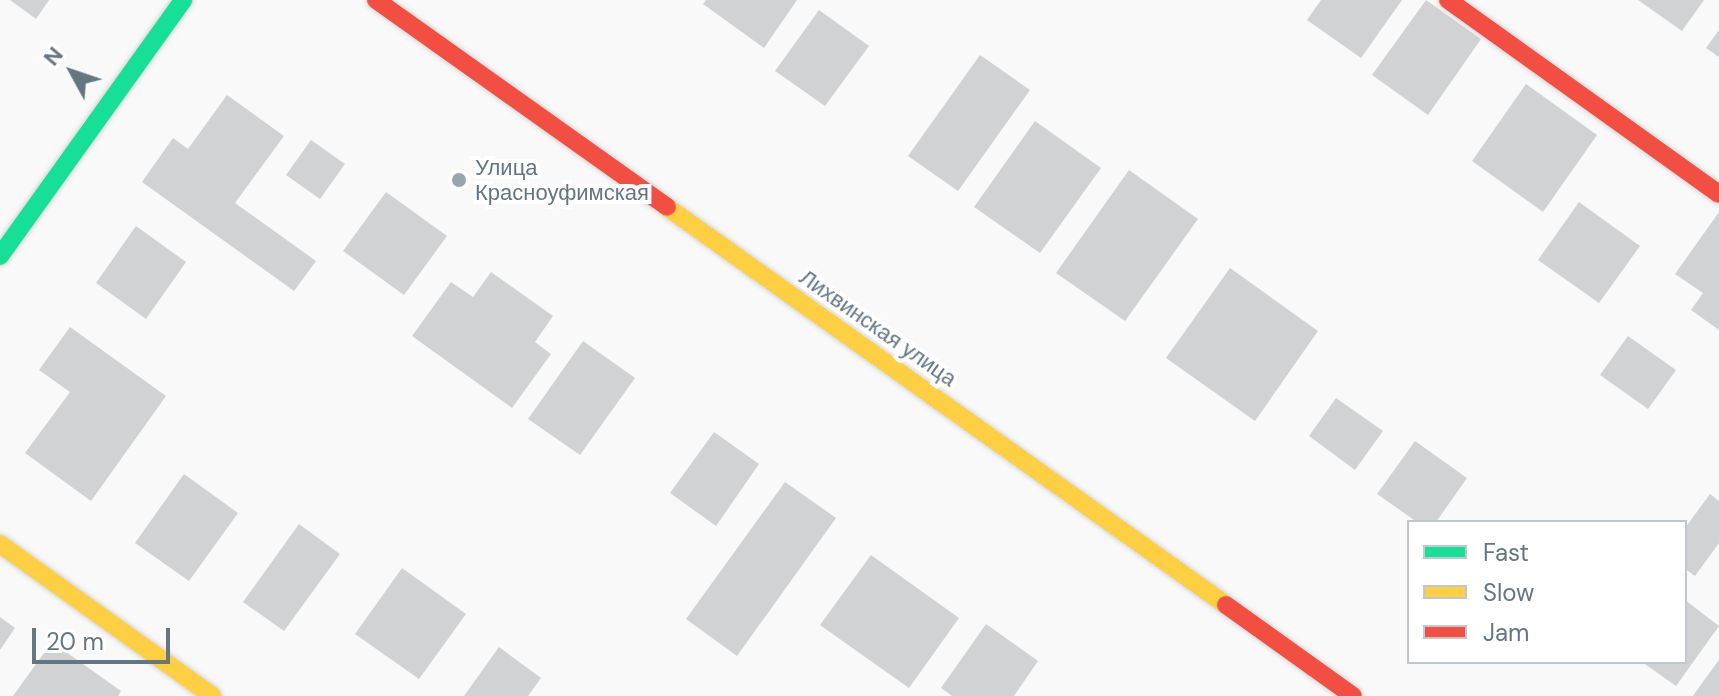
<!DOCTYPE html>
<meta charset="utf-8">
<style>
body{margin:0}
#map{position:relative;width:1719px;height:696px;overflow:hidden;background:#f9f9f9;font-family:"DM Sans",sans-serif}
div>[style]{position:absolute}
.building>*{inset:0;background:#d0d2d3}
.roads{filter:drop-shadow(0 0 2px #d5d6d7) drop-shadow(0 0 2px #d5d6d7)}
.fast>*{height:18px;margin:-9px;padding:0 9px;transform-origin:9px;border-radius:9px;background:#16e098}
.slow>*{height:18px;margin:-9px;padding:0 9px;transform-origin:9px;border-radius:9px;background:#ffcf43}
.jam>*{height:18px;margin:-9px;padding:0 9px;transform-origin:9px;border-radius:9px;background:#f24e42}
.dots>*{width:22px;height:22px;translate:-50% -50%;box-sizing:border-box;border:4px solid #fff;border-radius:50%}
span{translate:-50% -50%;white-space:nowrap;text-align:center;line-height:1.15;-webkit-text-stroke:8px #fff;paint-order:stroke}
.poi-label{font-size:22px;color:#657683}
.left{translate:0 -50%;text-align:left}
.street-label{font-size:22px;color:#657683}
.legend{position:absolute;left:1407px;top:520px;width:280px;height:144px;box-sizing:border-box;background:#fff;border:2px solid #c1c8cd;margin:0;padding:10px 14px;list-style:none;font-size:24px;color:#657683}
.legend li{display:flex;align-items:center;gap:16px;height:40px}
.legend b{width:40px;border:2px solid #c1c8cd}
.north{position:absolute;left:32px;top:32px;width:80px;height:80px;-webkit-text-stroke:6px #fff;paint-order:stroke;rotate:310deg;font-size:22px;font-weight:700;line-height:32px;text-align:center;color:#657683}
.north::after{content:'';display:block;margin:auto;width:28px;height:36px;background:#657683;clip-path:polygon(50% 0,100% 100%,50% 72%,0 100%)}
.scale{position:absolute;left:32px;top:628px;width:138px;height:36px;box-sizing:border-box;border:4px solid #657683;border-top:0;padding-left:10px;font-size:24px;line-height:28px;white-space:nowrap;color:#657683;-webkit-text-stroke:6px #fff;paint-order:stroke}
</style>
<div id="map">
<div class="building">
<div style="clip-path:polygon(10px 0,49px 0,36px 19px)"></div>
<div style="clip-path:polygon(706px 0,797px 0,764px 48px,703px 4px)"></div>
<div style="clip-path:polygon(1321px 0,1402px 0,1361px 58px,1307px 20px)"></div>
<div style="clip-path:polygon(1426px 0,1481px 39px,1428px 115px,1372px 75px)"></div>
<div style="clip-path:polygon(1638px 0,1704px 0,1682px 31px)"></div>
<div style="clip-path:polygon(819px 10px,869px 46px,825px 106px,775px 71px)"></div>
<div style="clip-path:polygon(1719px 30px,1719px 57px,1706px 48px)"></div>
<div style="clip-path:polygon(980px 55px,1030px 90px,958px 191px,908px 156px)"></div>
<div style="clip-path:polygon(1526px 84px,1597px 135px,1543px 212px,1472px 161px)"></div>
<div style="clip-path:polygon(227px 95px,284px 136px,235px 203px,316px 261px,294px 291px,142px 182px,173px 138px,188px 149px)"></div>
<div style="clip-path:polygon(1035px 121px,1101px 168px,1040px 253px,974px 207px)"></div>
<div style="clip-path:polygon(311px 140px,345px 164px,320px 199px,286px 175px)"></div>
<div style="clip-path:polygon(1129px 170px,1198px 219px,1125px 321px,1056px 273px)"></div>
<div style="clip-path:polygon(386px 192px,447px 236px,404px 295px,343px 251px)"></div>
<div style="clip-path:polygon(1579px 202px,1640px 246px,1599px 303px,1538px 260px)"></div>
<div style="clip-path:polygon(1719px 212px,1719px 330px,1691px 310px,1703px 293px,1675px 274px)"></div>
<div style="clip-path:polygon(136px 226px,186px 262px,146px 319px,96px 283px)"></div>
<div style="clip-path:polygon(1230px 268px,1318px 331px,1255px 421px,1166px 358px)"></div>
<div style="clip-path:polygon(491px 272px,553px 316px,535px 342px,551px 354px,512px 408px,412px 336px,451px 282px,473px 297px)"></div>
<div style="clip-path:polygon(70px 327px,166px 396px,91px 501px,25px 453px,70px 392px,39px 370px)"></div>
<div style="clip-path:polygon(1628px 336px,1676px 370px,1648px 409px,1600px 375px)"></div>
<div style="clip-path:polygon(583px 341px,635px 378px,580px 455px,528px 419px)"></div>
<div style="clip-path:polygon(1336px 398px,1383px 431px,1355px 470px,1309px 436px)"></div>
<div style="clip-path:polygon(714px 432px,759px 464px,716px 526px,670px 493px)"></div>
<div style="clip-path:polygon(1415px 441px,1467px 478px,1436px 522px,1417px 522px,1377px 494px)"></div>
<div style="clip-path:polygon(184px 474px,238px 513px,189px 581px,135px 543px)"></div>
<div style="clip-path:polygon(785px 482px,836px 518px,737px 656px,686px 619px)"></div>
<div style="clip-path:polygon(1710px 494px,1719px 501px,1719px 543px,1695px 576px,1685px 569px,1685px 528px)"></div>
<div style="clip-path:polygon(299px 524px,340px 554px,284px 631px,243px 602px)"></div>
<div style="clip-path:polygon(871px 555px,959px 618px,909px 688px,820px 625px)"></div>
<div style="clip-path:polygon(402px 568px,466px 614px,419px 679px,355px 634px)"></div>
<div style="clip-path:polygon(1685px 600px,1719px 626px,1676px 686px,1642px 662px,1685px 662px)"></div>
<div style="clip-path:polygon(0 617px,15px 628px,0 650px)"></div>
<div style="clip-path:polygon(986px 624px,1038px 661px,1014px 696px,952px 696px,941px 688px)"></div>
<div style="clip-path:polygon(52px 642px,121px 691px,118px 696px,13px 696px)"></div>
<div style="clip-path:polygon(499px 647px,541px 678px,528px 696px,464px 696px)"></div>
<div style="clip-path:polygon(1719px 660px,1719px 696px,1693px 696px,1705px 679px)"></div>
</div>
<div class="roads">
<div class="fast">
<div style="left:0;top:256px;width:315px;rotate:-54.4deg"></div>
</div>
<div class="slow">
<div style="left:667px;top:207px;width:686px;rotate:35.45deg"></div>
<div style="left:0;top:544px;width:261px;rotate:35.6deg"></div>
</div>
<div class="jam">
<div style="left:376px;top:0;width:357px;rotate:35.4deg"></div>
<div style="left:1448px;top:0;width:333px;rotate:35.6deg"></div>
<div style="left:1226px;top:605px;width:156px;rotate:35.6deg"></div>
</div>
</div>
<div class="dots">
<div style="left:459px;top:180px;background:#99a4ac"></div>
</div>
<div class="poi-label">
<span class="left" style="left:475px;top:180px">Улица<br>Красноуфимская</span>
</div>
<div class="street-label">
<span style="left:878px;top:328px;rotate:35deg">Лихвинская улица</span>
</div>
<ul class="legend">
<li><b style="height:10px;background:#16e098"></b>Fast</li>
<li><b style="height:10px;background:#ffcf43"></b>Slow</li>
<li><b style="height:10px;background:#f24e42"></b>Jam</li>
</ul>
<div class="north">N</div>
<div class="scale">20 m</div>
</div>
